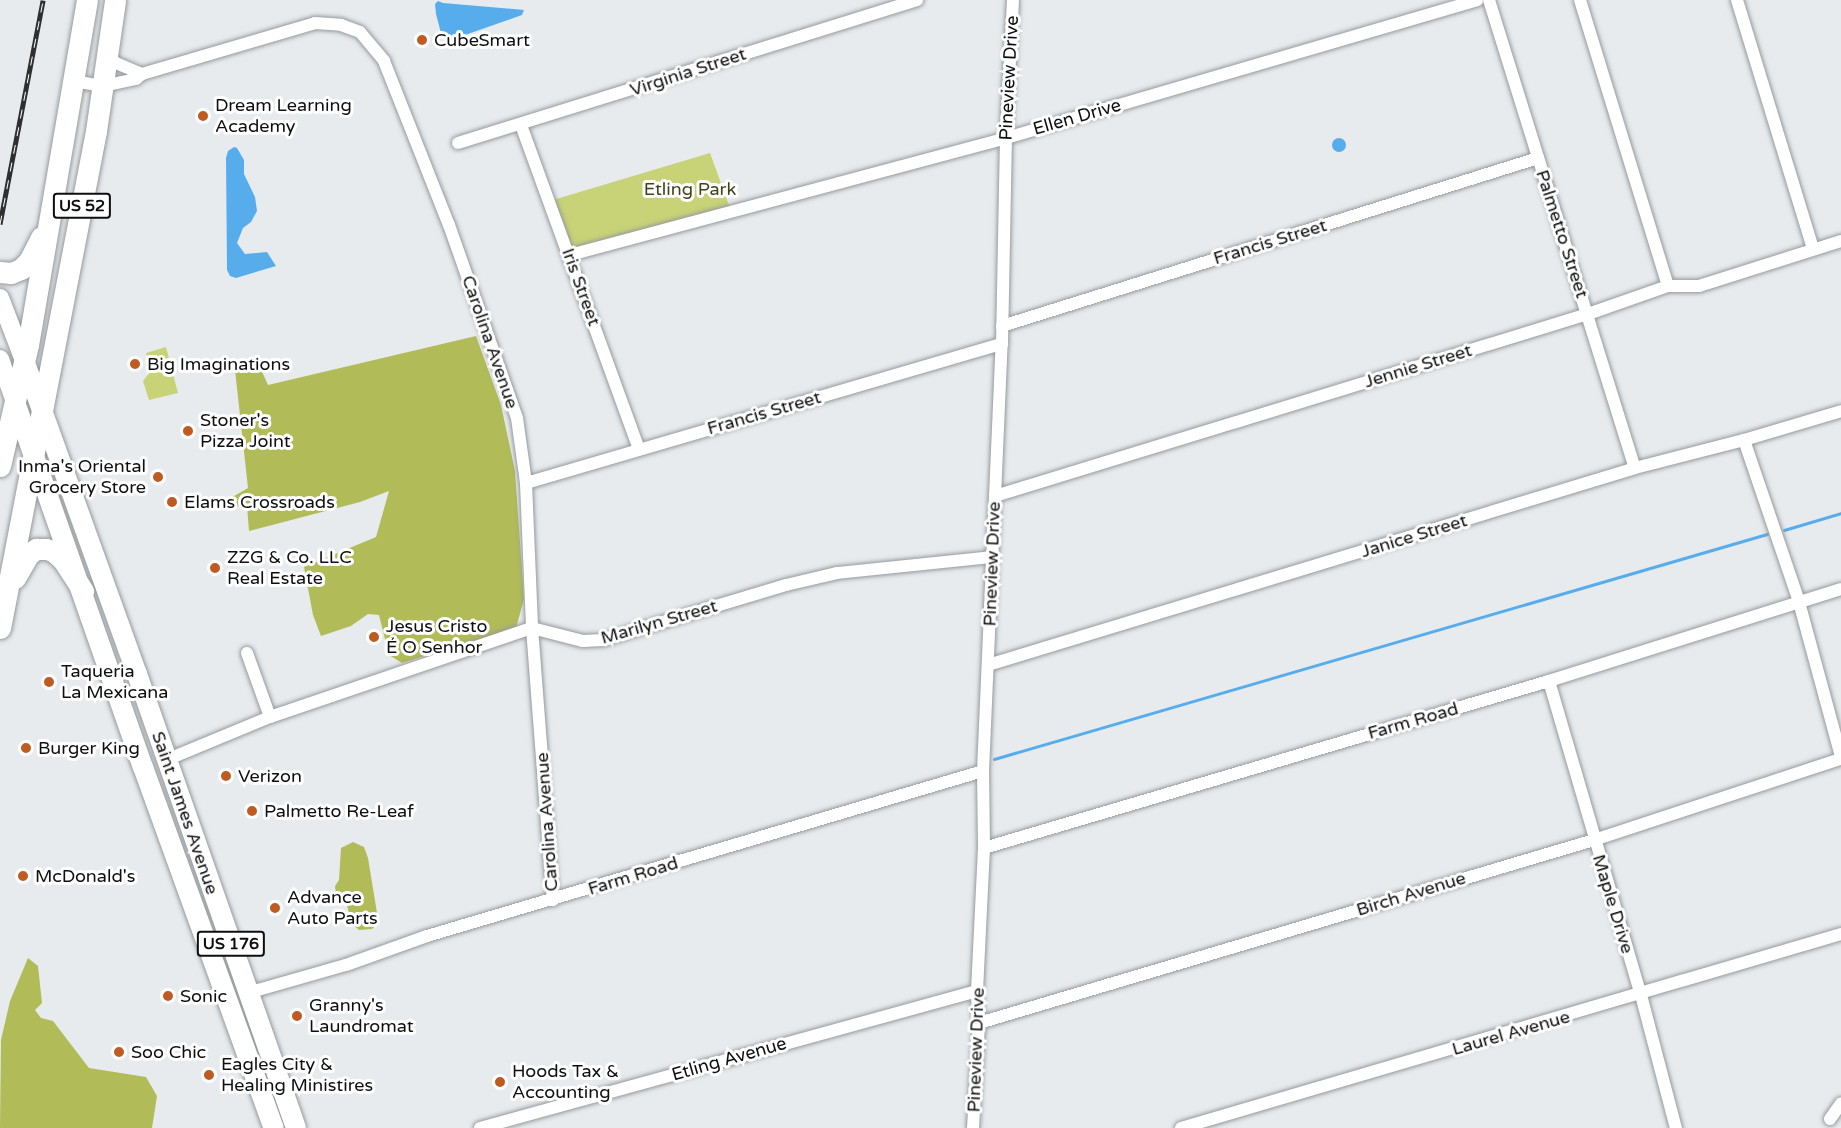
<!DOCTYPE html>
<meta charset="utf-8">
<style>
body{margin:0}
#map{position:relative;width:1841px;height:1128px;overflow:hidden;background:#e7ebee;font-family:"Varela Round",sans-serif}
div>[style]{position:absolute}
.green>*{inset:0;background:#c8d276}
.forest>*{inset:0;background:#b1bb58}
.water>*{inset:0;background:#57adec}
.round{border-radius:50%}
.stream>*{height:3px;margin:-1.5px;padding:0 1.5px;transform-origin:1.5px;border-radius:1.5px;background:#57adec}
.roads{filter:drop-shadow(0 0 2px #969a9d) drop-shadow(0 0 2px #969a9d)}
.minor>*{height:12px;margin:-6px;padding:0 6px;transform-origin:6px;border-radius:6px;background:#fff}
.secondary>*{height:18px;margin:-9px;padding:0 9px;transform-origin:9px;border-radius:9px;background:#fff}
.primary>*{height:20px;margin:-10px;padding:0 10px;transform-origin:10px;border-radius:10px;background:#fff}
.trunk>*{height:21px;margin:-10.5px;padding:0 10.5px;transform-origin:10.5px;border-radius:10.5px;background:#fff}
.rail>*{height:5px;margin-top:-2.5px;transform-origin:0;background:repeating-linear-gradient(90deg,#fff 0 9px,#2e2f31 0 18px);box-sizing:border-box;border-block:2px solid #2e2f31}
.dots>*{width:16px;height:16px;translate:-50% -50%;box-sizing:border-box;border:3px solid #fff;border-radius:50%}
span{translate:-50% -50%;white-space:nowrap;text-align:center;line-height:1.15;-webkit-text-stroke:6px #fff;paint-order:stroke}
.shield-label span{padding:2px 4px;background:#fff;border:2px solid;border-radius:4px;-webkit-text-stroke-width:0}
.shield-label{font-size:16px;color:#0d0e0f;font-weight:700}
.poi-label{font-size:18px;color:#0d0e0f}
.left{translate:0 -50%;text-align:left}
.right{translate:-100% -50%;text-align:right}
.street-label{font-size:18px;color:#0d0e0f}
.park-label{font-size:18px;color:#3f431a}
</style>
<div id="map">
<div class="green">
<div style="clip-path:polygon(710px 153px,730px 208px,571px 249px,553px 200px)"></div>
<div style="clip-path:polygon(166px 347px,178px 393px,149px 400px,143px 381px,151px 371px,146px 353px)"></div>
</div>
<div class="forest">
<div style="clip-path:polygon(476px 336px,501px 405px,515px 471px,524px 599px,516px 628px,402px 663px,389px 655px,379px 615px,368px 614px,351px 626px,321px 636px,313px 615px,304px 567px,376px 537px,389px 491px,360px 502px,249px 531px,247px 506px,215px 507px,248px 488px,235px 370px,259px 365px,268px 385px)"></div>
<div style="clip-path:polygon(353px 842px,364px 847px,368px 858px,377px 913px,377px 924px,372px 929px,359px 930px,353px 925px,346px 903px,336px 894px,335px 886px,339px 880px,341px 848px)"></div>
<div style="clip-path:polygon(28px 958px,38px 966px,42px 1003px,35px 1010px,41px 1018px,53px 1021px,89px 1068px,146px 1077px,157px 1096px,152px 1128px,0 1128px,1px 1040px,10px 1001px)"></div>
</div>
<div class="water">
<div style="clip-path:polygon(438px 1px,443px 3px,524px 10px,522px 15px,448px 41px,442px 37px,436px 14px,435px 4px)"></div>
<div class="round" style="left:1332px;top:138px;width:14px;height:14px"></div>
<div style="clip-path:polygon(234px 147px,237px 148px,244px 160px,244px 174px,255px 197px,257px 211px,251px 222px,243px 228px,237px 243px,245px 254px,267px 252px,276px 266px,236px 278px,230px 276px,227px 270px,226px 158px,228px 151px)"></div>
</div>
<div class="stream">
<div style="left:1784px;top:530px;width:59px;rotate:-16.6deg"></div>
<div style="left:994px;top:759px;width:805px;rotate:-16.23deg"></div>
</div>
<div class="roads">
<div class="minor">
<div style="left:1489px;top:0;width:490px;rotate:72.7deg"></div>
<div style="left:1580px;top:0;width:299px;rotate:72.9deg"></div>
<div style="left:1737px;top:0;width:260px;rotate:73deg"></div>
<div style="left:107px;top:56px;width:11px;rotate:38deg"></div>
<div style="left:116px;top:63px;width:28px;rotate:23deg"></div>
<div style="left:74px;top:81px;width:29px;rotate:10deg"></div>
<div style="left:103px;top:86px;width:34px;rotate:-12deg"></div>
<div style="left:136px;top:79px;width:8px;rotate:-40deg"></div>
<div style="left:142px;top:74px;width:180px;rotate:-16.4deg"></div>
<div style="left:315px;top:23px;width:26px;rotate:4deg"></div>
<div style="left:341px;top:25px;width:20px;rotate:20deg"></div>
<div style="left:360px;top:32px;width:38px;rotate:50deg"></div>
<div style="left:384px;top:61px;width:176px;rotate:68.4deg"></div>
<div style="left:449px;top:225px;width:205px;rotate:70.6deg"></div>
<div style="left:517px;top:418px;width:66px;rotate:82.1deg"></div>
<div style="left:526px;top:483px;width:145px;rotate:87.6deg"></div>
<div style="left:532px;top:628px;width:273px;rotate:85.6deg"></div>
<div style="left:521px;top:125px;width:345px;rotate:70deg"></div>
<div style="left:458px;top:143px;width:481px;rotate:-17.3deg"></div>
<div style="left:570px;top:255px;width:451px;rotate:-15deg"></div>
<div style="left:1006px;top:138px;width:491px;rotate:-16.3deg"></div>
<div style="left:1002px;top:326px;width:562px;rotate:-17.4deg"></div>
<div style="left:1744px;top:440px;width:171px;rotate:71.2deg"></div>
<div style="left:1799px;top:602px;width:161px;rotate:74.8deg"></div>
<div style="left:526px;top:483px;width:496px;rotate:-16.3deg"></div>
<div style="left:995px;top:496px;width:620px;rotate:-17.06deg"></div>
<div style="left:1588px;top:314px;width:85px;rotate:-19.3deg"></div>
<div style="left:1668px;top:286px;width:31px"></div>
<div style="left:1699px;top:286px;width:149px;rotate:-17.6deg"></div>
<div style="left:247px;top:653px;width:68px;rotate:70.2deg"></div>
<div style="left:988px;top:665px;width:676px;rotate:-16.93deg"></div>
<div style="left:1635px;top:468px;width:113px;rotate:-14.4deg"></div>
<div style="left:1744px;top:440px;width:101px;rotate:-16.6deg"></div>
<div style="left:1549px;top:681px;width:327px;rotate:73.7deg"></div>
<div style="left:1641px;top:995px;width:138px;rotate:75.3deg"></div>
<div style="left:166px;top:760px;width:113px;rotate:-22.5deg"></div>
<div style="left:270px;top:717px;width:277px;rotate:-18.8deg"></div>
<div style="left:532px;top:628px;width:53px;rotate:14.3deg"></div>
<div style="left:583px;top:641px;width:20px;rotate:-3deg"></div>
<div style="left:603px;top:640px;width:191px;rotate:-16.7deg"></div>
<div style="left:786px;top:585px;width:52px;rotate:-13.2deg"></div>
<div style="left:837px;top:573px;width:156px;rotate:-5.9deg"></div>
<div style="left:984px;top:848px;width:589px;rotate:-16.47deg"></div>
<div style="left:1549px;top:681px;width:306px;rotate:-17.5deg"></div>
<div style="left:249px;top:996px;width:11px;rotate:-34deg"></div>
<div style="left:258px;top:990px;width:91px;rotate:-15.9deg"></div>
<div style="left:346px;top:965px;width:86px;rotate:-19.7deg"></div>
<div style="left:427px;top:936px;width:580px;rotate:-16.53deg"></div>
<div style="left:979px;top:1023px;width:642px;rotate:-16.57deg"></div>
<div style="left:1594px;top:840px;width:260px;rotate:-18.2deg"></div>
<div style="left:1830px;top:1119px;width:19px;rotate:-55deg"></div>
<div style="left:480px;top:1128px;width:516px;rotate:-15.41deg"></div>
<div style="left:973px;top:1128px;width:105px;rotate:-86.7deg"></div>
<div style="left:979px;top:1023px;width:32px;rotate:-94deg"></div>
<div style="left:977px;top:991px;width:143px;rotate:-87.2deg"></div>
<div style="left:984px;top:848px;width:77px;rotate:-90.7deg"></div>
<div style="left:983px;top:771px;width:427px;rotate:-87.5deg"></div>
<div style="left:1002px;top:344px;width:206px;rotate:-88.9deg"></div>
<div style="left:1006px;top:138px;width:138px;rotate:-87.1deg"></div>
<div style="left:1181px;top:1128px;width:688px;rotate:-16.38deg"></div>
</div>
<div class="secondary">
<div style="left:0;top:298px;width:70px;rotate:69deg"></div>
<div style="left:0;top:359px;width:49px;rotate:70.8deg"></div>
</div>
<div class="primary">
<div style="left:25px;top:363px;width:331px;rotate:70.2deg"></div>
<div style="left:137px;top:674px;width:481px;rotate:70.7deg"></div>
<div style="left:16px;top:405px;width:384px;rotate:70.7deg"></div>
<div style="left:143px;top:767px;width:384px;rotate:70.1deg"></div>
</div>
<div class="trunk">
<div style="left:0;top:272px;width:11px;rotate:5deg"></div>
<div style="left:11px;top:273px;width:11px;rotate:-22deg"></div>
<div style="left:21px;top:269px;width:11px;rotate:-45deg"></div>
<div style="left:29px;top:261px;width:27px;rotate:-63deg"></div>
<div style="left:0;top:466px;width:124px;rotate:-77deg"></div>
<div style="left:28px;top:345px;width:350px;rotate:-80.3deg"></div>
<div style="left:15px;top:578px;width:28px;rotate:-60deg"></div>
<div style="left:29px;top:554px;width:9px;rotate:-36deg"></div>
<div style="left:36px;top:549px;width:10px"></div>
<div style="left:46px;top:549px;width:7px;rotate:16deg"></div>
<div style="left:53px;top:551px;width:13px;rotate:42deg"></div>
<div style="left:63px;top:560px;width:37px;rotate:57deg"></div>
<div style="left:0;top:628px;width:506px;rotate:-79.07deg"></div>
<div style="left:96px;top:131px;width:132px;rotate:-81.7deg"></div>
</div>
</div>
<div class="rail">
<div style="left:0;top:224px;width:228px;rotate:-79.1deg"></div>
</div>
<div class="dots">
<div style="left:422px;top:40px;background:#be5b23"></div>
<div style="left:203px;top:116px;background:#be5b23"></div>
<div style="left:135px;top:364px;background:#be5b23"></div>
<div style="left:188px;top:431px;background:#be5b23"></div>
<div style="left:158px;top:477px;background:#be5b23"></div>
<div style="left:172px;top:502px;background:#be5b23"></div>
<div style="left:215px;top:568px;background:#be5b23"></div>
<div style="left:374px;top:637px;background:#be5b23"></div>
<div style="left:49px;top:682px;background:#be5b23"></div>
<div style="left:26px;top:748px;background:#be5b23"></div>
<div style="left:226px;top:776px;background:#be5b23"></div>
<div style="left:252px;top:811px;background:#be5b23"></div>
<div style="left:23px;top:876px;background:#be5b23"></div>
<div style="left:275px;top:908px;background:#be5b23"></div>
<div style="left:168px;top:996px;background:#be5b23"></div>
<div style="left:297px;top:1016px;background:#be5b23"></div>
<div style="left:119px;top:1052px;background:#be5b23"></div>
<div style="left:209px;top:1075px;background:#be5b23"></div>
<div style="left:500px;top:1082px;background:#be5b23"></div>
</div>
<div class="shield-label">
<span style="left:82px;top:206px">US 52</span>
<span style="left:231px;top:944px">US 176</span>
</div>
<div class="poi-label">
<span class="left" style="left:434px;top:40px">CubeSmart</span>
<span class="left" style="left:215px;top:116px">Dream Learning<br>Academy</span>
<span class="left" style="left:147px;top:364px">Big Imaginations</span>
<span class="left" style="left:200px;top:431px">Stoner's<br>Pizza Joint</span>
<span class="right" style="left:146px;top:477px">Inma's Oriental<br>Grocery Store</span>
<span class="left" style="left:184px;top:502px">Elams Crossroads</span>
<span class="left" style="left:227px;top:568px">ZZG &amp; Co. LLC<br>Real Estate</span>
<span class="left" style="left:386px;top:637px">Jesus Cristo<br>É O Senhor</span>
<span class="left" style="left:61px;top:682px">Taqueria<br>La Mexicana</span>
<span class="left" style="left:38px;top:748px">Burger King</span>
<span class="left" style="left:238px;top:776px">Verizon</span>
<span class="left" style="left:264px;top:811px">Palmetto Re-Leaf</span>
<span class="left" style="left:35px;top:876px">McDonald's</span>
<span class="left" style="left:287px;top:908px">Advance<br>Auto Parts</span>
<span class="left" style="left:180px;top:996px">Sonic</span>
<span class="left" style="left:309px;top:1016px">Granny's<br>Laundromat</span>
<span class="left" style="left:131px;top:1052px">Soo Chic</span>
<span class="left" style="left:221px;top:1075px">Eagles City &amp;<br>Healing Ministires</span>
<span class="left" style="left:512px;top:1082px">Hoods Tax &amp;<br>Accounting</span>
</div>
<div class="street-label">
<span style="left:688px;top:72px;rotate:-18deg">Virginia Street</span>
<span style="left:1009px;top:78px;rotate:-87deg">Pineview Drive</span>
<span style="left:1077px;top:117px;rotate:-16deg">Ellen Drive</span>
<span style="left:1562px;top:234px;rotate:72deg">Palmetto Street</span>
<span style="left:1270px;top:242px;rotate:-17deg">Francis Street</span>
<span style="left:581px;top:287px;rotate:70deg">Iris Street</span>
<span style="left:490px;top:342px;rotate:71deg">Carolina Avenue</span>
<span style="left:1418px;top:366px;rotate:-17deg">Jennie Street</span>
<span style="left:764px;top:413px;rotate:-16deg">Francis Street</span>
<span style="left:1414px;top:536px;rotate:-17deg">Janice Street</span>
<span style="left:992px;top:564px;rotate:-88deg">Pineview Drive</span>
<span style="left:659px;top:622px;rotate:-16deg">Marilyn Street</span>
<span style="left:1413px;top:721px;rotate:-16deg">Farm Road</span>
<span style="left:185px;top:813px;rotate:71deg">Saint James Avenue</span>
<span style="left:547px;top:822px;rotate:-94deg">Carolina Avenue</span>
<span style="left:633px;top:876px;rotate:-17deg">Farm Road</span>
<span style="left:1411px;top:894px;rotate:-17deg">Birch Avenue</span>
<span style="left:1613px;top:904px;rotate:73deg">Maple Drive</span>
<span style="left:1511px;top:1033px;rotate:-16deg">Laurel Avenue</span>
<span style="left:976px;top:1050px;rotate:-88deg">Pineview Drive</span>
<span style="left:729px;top:1059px;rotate:-16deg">Etling Avenue</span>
</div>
<div class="park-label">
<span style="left:690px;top:189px">Etling Park</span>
</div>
</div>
